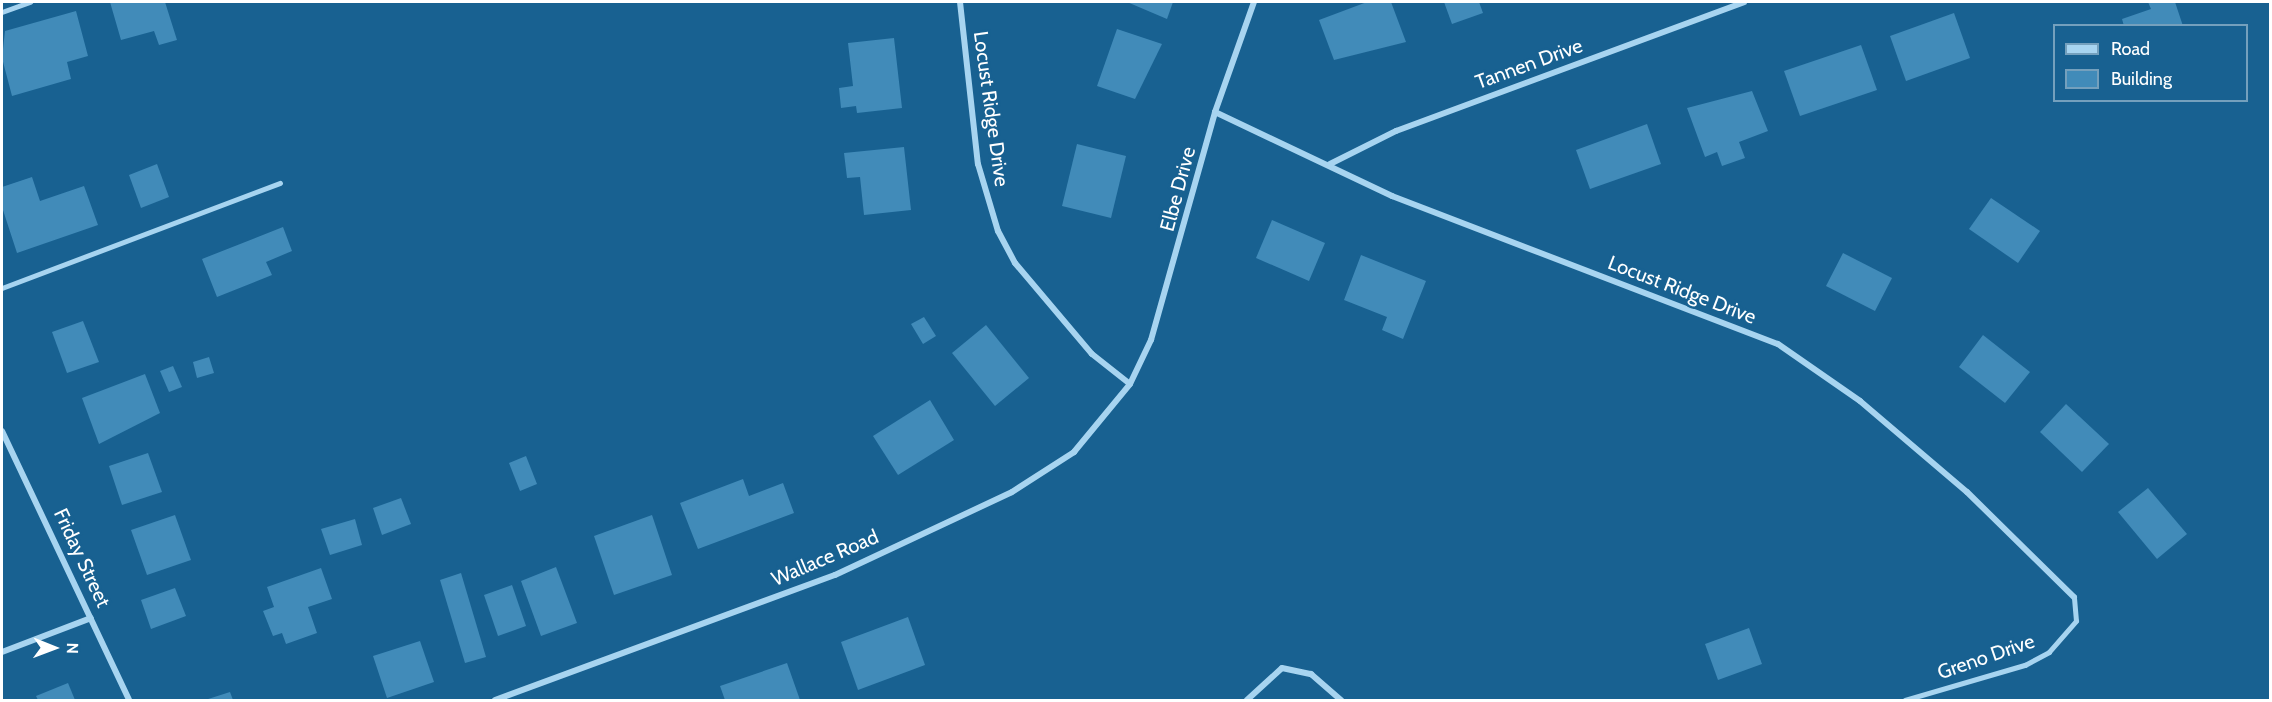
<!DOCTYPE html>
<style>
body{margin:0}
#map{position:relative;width:2272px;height:702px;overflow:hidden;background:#186191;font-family:Cabin,sans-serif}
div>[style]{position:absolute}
.building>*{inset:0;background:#418bb9}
.service>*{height:4.5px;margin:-2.25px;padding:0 2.25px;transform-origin:2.25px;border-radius:2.25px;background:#a7d4f0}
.minor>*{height:6px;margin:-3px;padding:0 3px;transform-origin:3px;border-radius:3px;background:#a7d4f0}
span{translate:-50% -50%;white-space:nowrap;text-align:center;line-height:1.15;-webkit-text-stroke:5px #186191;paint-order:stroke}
.street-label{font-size:20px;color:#fff}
.frame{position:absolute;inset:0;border:3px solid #fff;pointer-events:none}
.legend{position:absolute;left:2053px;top:24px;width:195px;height:78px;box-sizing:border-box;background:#186191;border:2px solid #74a0bd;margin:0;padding:8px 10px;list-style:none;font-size:18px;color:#fff}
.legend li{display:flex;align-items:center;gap:12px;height:30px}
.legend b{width:30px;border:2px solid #74a0bd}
.north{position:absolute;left:24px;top:618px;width:60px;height:60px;-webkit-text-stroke:4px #186191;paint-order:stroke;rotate:91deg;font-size:16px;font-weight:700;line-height:24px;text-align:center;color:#fff}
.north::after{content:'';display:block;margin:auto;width:21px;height:27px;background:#fff;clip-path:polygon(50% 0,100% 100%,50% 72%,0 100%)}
</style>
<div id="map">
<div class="building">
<div style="clip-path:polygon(110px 2px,165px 2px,177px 40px,159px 45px,154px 31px,121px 40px)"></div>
<div style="clip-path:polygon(1127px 2px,1173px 2px,1167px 19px)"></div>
<div style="clip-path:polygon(1367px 2px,1391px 2px,1406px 42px,1334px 60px,1319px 20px)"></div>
<div style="clip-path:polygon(1444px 2px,1479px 2px,1483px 13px,1452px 24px)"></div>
<div style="clip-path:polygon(2148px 2px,2175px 2px,2183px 26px,2124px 26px,2122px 19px,2151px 9px)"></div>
<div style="clip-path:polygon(76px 11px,88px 56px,67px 62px,71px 79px,12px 96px,2px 58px,5px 31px)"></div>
<div style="clip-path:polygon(1954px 13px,1970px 58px,1906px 81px,1890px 36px)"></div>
<div style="clip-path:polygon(1117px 29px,1162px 44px,1135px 99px,1097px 86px)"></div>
<div style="clip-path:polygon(894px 38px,902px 108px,857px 113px,856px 106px,841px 108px,839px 88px,853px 86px,848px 43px)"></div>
<div style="clip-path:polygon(1861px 45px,1877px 90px,1800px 116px,1784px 71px)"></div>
<div style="clip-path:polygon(1752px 91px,1768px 131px,1739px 142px,1745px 158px,1722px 166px,1717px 152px,1705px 157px,1687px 108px)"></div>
<div style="clip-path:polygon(1647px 124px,1661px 164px,1590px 189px,1576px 150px)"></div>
<div style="clip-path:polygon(1077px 144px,1126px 156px,1111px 218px,1062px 206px)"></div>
<div style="clip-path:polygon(904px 147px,911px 210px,864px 215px,860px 177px,847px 178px,844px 153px)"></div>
<div style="clip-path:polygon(157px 164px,169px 197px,141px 208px,129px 175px)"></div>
<div style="clip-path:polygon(32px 177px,40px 201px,84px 186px,98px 225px,17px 253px,2px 207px,2px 187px)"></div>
<div style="clip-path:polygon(1991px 198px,2040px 231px,2018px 263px,1969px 229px)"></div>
<div style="clip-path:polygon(1272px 220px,1325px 243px,1309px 281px,1256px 258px)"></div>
<div style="clip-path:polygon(283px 227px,292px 251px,266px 262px,272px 275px,217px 297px,202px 259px)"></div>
<div style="clip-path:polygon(1843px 253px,1892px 278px,1875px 311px,1826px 286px)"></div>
<div style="clip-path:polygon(1361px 255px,1426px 281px,1403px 339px,1382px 330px,1387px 317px,1344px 300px)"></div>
<div style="clip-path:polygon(924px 317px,936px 336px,923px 344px,911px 324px)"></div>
<div style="clip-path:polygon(83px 321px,99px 362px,67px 373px,52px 332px)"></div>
<div style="clip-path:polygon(986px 325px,1029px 378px,995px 406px,952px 353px)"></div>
<div style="clip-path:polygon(1983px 335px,2030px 372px,2005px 403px,1959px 367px)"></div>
<div style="clip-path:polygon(209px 357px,214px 373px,197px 378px,193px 362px)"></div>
<div style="clip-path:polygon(173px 366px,182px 387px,169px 392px,160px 371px)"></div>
<div style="clip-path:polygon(145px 374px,160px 413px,99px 444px,82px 398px)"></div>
<div style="clip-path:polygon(930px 400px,954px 440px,898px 475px,873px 436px)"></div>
<div style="clip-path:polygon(2066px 404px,2109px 444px,2082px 472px,2040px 432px)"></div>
<div style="clip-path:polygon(148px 453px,162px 492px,122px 505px,109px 466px)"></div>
<div style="clip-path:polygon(526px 456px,537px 484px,520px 491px,509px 463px)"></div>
<div style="clip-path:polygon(743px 479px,749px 496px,783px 483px,794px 513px,698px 549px,680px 503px)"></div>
<div style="clip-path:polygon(2148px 488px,2187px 534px,2157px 559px,2118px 512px)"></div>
<div style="clip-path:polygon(401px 498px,411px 524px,382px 535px,373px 508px)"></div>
<div style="clip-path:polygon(175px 515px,191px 560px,147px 575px,131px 530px)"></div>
<div style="clip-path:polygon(652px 515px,672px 575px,614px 595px,594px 536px)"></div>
<div style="clip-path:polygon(355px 519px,362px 545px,330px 555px,321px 529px)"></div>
<div style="clip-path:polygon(556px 567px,577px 623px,541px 636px,521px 581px)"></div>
<div style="clip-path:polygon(321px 568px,332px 599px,308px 607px,317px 633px,286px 644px,282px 633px,273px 636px,263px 611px,274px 607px,267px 587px)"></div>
<div style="clip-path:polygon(461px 573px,486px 657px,465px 663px,440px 580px)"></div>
<div style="clip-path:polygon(512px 585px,526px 626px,498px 636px,484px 595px)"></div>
<div style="clip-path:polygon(175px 588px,186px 616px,151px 629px,141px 600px)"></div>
<div style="clip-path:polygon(908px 617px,925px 665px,858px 690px,841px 642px)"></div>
<div style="clip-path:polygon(1749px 628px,1762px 664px,1718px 680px,1705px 644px)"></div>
<div style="clip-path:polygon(420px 641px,434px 682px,387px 698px,373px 656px)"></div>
<div style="clip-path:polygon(787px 663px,800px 700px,725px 700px,720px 686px)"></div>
<div style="clip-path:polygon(68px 683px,75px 700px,38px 700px,36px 696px)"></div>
<div style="clip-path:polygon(230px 692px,233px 700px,205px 700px)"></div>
</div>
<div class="service">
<div style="left:2px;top:12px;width:30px;rotate:-20deg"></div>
<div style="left:2px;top:288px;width:297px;rotate:-20.7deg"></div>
<div style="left:1905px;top:700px;width:125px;rotate:-16.3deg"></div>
<div style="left:2025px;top:665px;width:27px;rotate:-28deg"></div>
<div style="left:2049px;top:652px;width:41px;rotate:-48.9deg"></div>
<div style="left:2076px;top:621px;width:24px;rotate:-95deg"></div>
</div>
<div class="minor">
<div style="left:960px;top:2px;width:163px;rotate:83.7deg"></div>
<div style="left:978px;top:164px;width:70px;rotate:73.4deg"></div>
<div style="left:998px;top:231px;width:36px;rotate:62deg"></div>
<div style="left:1015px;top:263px;width:119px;rotate:49.8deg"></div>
<div style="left:1092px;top:354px;width:48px;rotate:38.3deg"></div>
<div style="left:1215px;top:112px;width:196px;rotate:25.4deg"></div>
<div style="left:1392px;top:196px;width:413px;rotate:21deg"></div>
<div style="left:1778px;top:344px;width:100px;rotate:34.8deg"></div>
<div style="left:1860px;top:401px;width:140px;rotate:40.4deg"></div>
<div style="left:1967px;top:492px;width:150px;rotate:44.5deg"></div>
<div style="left:1330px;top:164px;width:74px;rotate:-26.6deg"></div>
<div style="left:1396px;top:131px;width:371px;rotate:-20.3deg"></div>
<div style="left:2px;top:431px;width:297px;rotate:64.7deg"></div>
<div style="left:2px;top:652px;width:95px;rotate:-20.9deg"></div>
<div style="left:495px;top:700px;width:362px;rotate:-20.2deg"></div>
<div style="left:835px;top:575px;width:195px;rotate:-25.1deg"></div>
<div style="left:1012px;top:492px;width:74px;rotate:-32.8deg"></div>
<div style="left:1074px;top:452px;width:88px;rotate:-50.5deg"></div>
<div style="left:1130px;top:384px;width:49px;rotate:-64.5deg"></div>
<div style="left:1151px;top:340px;width:237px;rotate:-74.3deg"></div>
<div style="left:1215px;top:112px;width:117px;rotate:-70.5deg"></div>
<div style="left:1247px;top:700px;width:47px;rotate:-42.4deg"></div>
<div style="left:1282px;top:668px;width:30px;rotate:12deg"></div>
<div style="left:1311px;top:674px;width:40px;rotate:41deg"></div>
</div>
<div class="street-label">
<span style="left:1529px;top:64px;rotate:-20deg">Tannen Drive</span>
<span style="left:991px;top:109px;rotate:82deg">Locust Ridge Drive</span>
<span style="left:1178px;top:189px;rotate:-75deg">Elbe Drive</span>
<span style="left:1682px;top:290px;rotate:21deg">Locust Ridge Drive</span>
<span style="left:82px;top:558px;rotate:65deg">Friday Street</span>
<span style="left:825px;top:558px;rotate:-23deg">Wallace Road</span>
<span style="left:1986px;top:657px;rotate:-19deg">Greno Drive</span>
</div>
<div class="frame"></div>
<ul class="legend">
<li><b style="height:8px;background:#a7d4f0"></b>Road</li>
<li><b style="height:16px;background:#418bb9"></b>Building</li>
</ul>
<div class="north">N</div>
</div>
